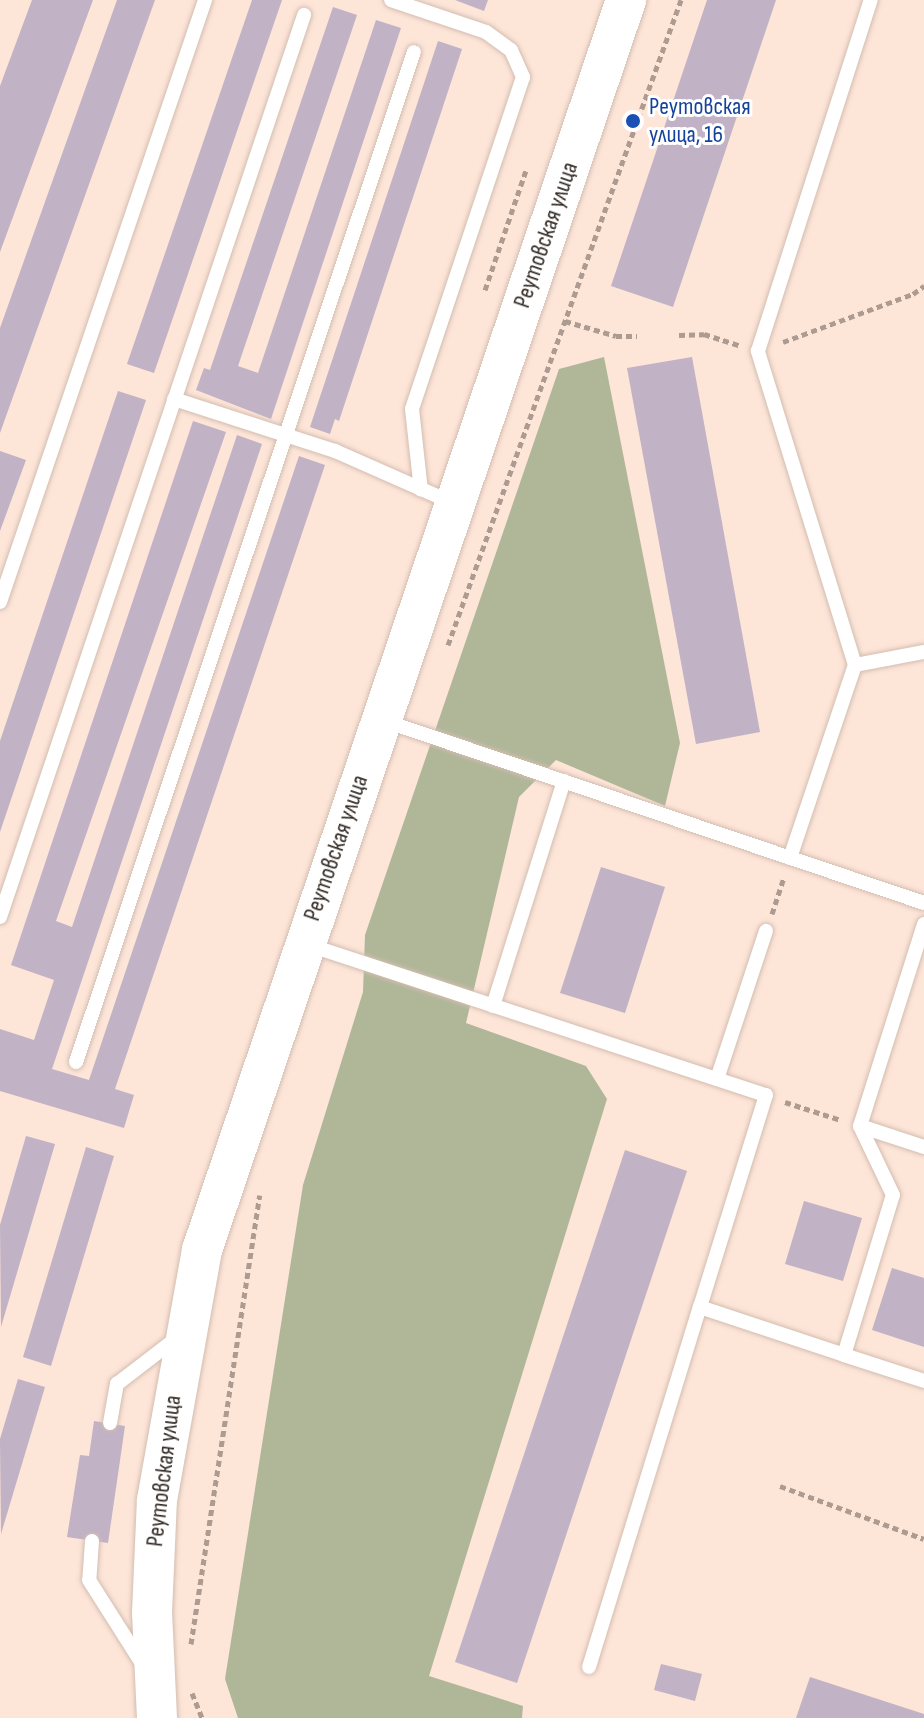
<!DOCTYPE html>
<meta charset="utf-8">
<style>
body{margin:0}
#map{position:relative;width:924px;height:1718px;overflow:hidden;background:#fde5d8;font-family:"Sofia Sans Condensed",sans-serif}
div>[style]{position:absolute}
.forest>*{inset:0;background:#b0b799}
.building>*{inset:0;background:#c1b2c5}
.path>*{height:5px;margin-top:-2.5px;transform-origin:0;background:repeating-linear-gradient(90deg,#ad9b91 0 6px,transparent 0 10px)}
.roads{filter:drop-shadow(0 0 2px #d3bdb0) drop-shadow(0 0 2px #d3bdb0)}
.lane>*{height:14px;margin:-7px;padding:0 7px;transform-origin:7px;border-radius:7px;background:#fff}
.secondary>*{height:40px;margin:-20px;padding:0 20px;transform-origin:20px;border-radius:20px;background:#fff}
.dots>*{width:22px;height:22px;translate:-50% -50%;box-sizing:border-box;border:4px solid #fff;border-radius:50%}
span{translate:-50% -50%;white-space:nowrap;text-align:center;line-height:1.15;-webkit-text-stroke:6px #fff;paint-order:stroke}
.transit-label{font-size:24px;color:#164399}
.left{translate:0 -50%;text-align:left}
.street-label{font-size:24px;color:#322a25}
</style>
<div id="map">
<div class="forest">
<div style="clip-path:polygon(604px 357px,680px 743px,665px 806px,556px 760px,519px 797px,466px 1023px,586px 1066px,607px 1099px,429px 1676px,523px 1706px,522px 1718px,238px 1718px,225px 1679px,303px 1185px,363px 992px,365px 935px,559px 369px)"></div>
</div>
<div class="building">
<div style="clip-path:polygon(32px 0,93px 0,0 252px,0 86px)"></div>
<div style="clip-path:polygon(117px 0,155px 0,0 433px,0 328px)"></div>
<div style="clip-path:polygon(252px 0,282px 0,154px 373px,127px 364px)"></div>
<div style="clip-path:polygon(455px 0,488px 0,484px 11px)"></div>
<div style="clip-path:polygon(707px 0,776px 0,673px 307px,611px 286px)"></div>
<div style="clip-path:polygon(333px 7px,357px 15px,238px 366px,258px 373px,376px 20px,401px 28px,271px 419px,196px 390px,204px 368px,210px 370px)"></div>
<div style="clip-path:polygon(438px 41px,462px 49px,339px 421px,335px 419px,330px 434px,310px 427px)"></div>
<div style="clip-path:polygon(692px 357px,760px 732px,696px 744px,627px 368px)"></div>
<div style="clip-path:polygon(118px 391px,146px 400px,0 832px,0 741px)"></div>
<div style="clip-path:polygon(193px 421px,226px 432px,56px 921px,72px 927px,237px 435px,262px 444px,52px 1069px,89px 1080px,299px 456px,325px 465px,115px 1089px,134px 1095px,124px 1128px,0 1091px,0 1029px,34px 1040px,54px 980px,11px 965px)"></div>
<div style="clip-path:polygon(0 451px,26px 460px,0 531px)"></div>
<div style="clip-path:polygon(601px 867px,665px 887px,625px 1013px,560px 993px)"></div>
<div style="clip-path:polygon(26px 1136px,55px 1144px,1px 1327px,0 1225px)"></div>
<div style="clip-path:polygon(86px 1147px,114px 1156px,51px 1366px,23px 1357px)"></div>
<div style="clip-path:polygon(625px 1150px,687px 1171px,517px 1683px,455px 1662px)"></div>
<div style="clip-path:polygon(804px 1201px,862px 1218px,843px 1281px,785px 1264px)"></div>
<div style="clip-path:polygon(892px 1268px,924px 1278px,924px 1347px,872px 1330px)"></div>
<div style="clip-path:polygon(18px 1379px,45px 1387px,1px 1534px,0 1439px)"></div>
<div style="clip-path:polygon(94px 1421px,125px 1426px,108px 1543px,67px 1537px,80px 1455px,89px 1456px)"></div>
<div style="clip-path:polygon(661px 1664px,702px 1674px,695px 1701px,654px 1690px)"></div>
<div style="clip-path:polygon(810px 1677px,924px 1714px,924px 1718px,796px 1718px)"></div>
</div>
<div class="path">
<div style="left:485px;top:290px;width:127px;rotate:-71.1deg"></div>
<div style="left:565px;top:321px;width:53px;rotate:16.4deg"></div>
<div style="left:616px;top:336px;width:21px"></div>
<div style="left:679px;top:335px;width:25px;rotate:-2deg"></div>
<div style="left:704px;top:334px;width:38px;rotate:18deg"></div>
<div style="left:783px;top:342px;width:139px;rotate:-20.3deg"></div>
<div style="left:913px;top:294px;width:14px;rotate:-36deg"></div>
<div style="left:448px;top:645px;width:686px;rotate:-70.14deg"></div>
<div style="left:772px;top:914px;width:38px;rotate:-72deg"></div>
<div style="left:785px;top:1102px;width:59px;rotate:17.8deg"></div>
<div style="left:780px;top:1486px;width:153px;rotate:20.2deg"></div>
<div style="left:191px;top:1644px;width:454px;rotate:-81.3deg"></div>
<div style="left:192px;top:1693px;width:27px;rotate:68deg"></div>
</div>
<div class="roads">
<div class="lane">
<div style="left:391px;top:0;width:100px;rotate:18.6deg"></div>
<div style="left:486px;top:32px;width:31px;rotate:36deg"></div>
<div style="left:511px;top:50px;width:30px;rotate:66deg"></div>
<div style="left:523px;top:77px;width:350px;rotate:108.5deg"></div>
<div style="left:412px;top:409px;width:81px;rotate:83.7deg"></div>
<div style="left:174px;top:399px;width:169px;rotate:17.9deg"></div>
<div style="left:335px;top:451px;width:129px;rotate:23.8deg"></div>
<div style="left:0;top:602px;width:636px;rotate:-71.19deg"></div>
<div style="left:855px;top:665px;width:329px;rotate:-107.2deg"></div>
<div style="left:758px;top:351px;width:369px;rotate:-72.2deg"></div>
<div style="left:382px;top:720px;width:572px;rotate:18.66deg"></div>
<div style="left:790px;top:858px;width:204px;rotate:-71.4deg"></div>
<div style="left:855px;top:665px;width:70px;rotate:-10.7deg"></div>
<div style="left:0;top:917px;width:952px;rotate:-71.37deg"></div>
<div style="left:306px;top:944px;width:484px;rotate:18.2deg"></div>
<div style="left:766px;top:1095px;width:222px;rotate:107.3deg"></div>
<div style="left:700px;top:1307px;width:152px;rotate:18.4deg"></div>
<div style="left:844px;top:1355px;width:167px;rotate:-73deg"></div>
<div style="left:893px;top:1195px;width:76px;rotate:-115.6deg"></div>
<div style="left:860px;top:1126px;width:212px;rotate:-72.4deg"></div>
<div style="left:493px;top:1006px;width:236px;rotate:-72.5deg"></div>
<div style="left:76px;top:1062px;width:1065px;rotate:-71.5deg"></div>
<div style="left:717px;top:1079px;width:156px;rotate:-71.7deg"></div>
<div style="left:860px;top:1126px;width:67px;rotate:18.2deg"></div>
<div style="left:844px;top:1355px;width:84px;rotate:18deg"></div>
<div style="left:110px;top:1423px;width:40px;rotate:-80deg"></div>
<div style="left:117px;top:1384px;width:77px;rotate:-37.6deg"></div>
<div style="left:92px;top:1541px;width:39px;rotate:94deg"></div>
<div style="left:89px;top:1580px;width:101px;rotate:57.6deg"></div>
<div style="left:589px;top:1667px;width:377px;rotate:-72.9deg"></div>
</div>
<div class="secondary">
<div style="left:157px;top:1718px;width:105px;rotate:-92.7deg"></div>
<div style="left:152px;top:1613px;width:113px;rotate:-87.5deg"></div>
<div style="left:157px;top:1500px;width:254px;rotate:-79.8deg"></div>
<div style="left:202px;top:1250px;width:1320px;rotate:-71.26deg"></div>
</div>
</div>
<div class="dots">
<div style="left:633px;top:121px;background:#1a4fb4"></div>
</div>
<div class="transit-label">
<span class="left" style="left:649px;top:121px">Реутовская<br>улица, 16</span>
</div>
<div class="street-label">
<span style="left:546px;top:235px;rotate:-71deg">Реутовская улица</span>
<span style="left:336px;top:848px;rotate:-71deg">Реутовская улица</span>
<span style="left:164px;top:1471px;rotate:-83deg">Реутовская улица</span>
</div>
</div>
